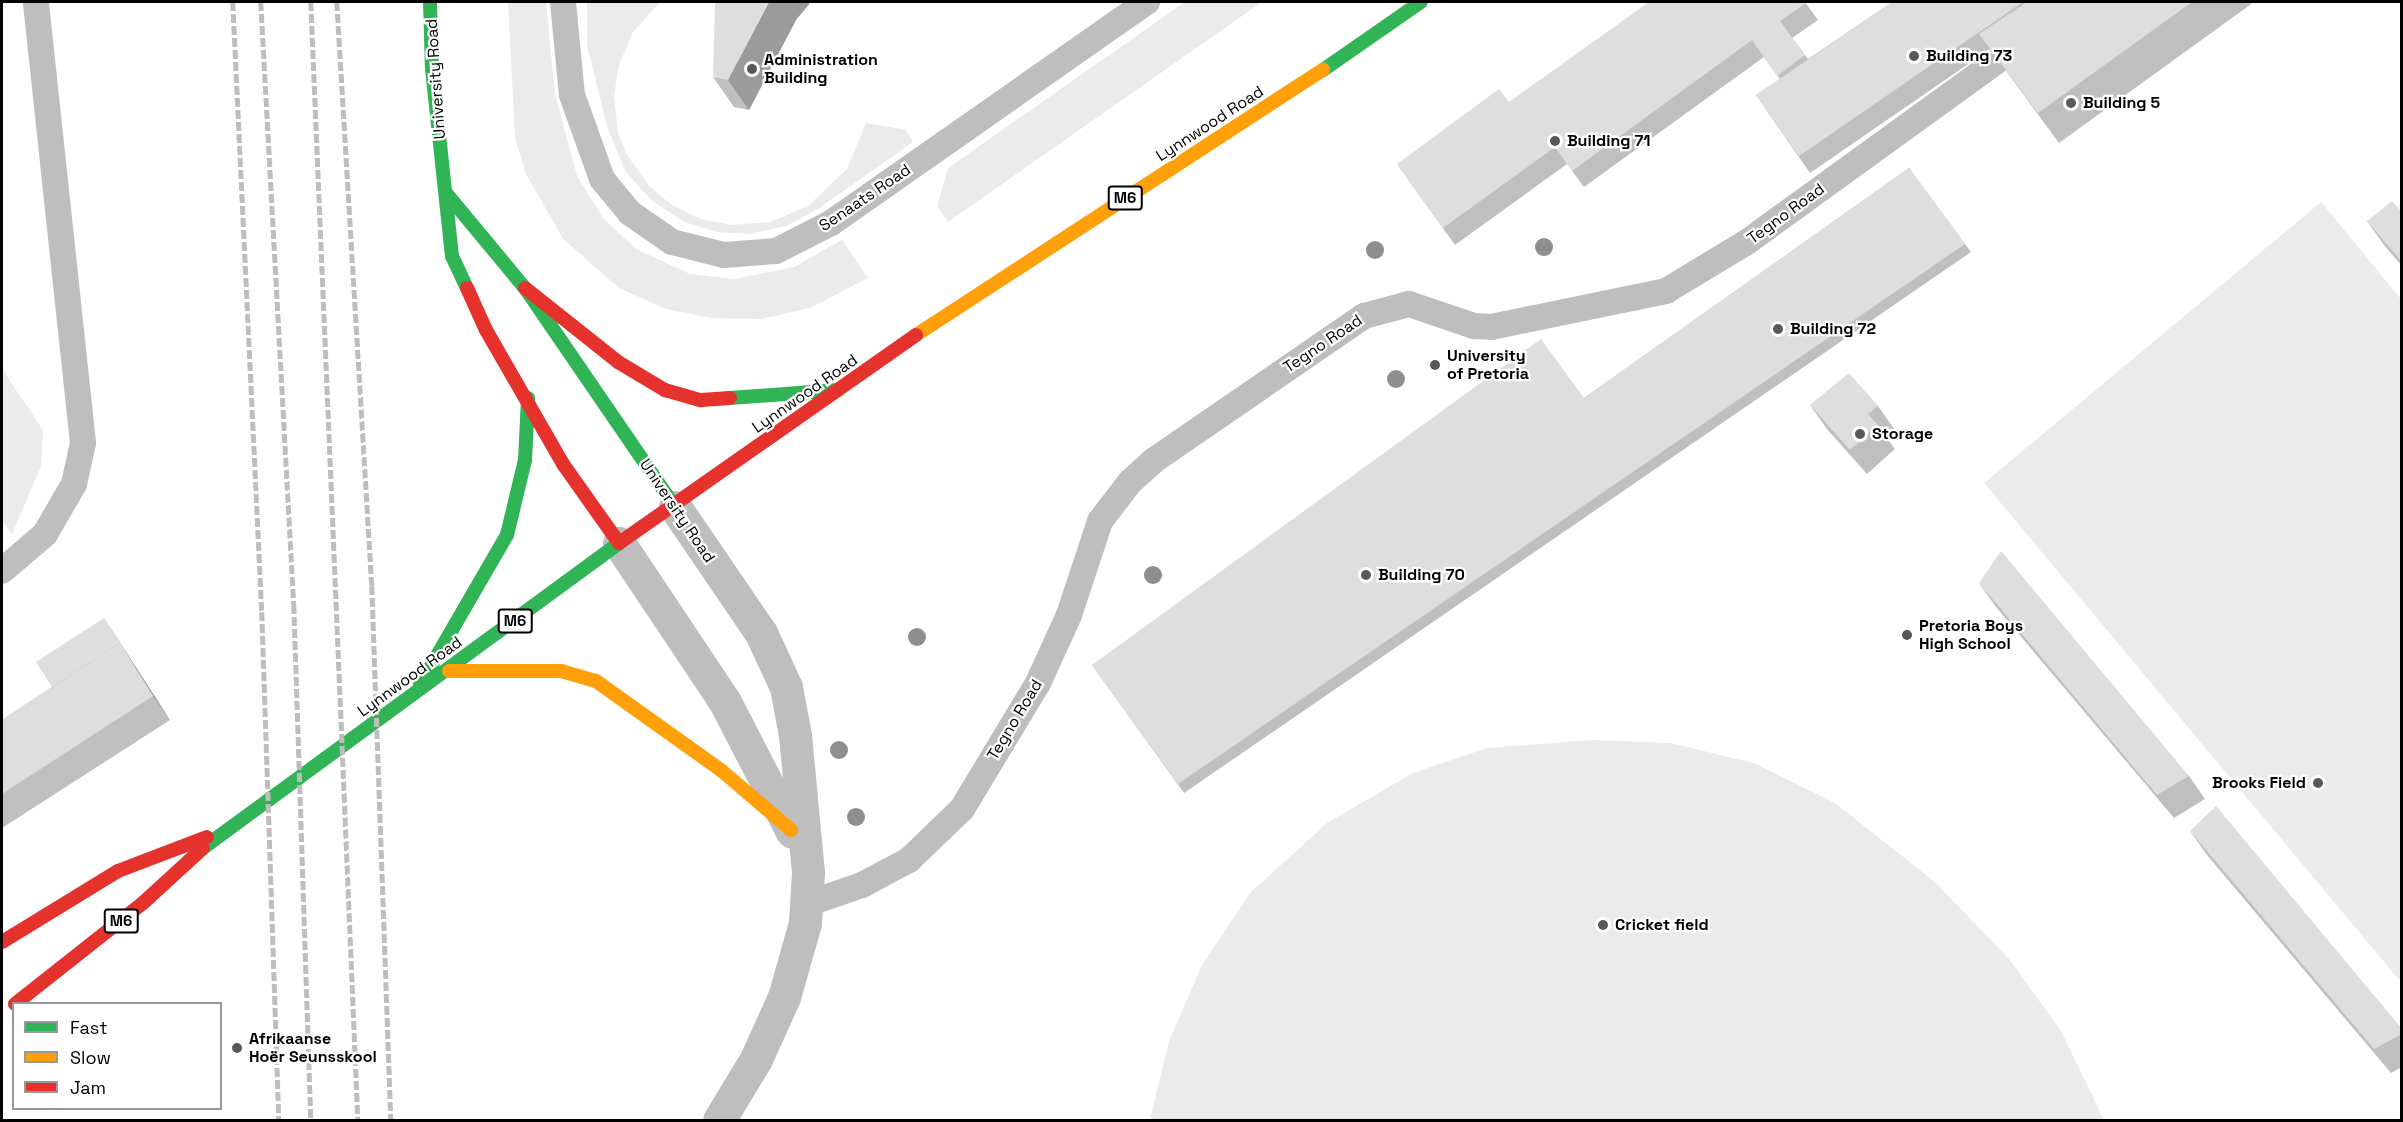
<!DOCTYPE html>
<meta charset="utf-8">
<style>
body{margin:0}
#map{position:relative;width:2403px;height:1122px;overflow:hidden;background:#fff;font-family:"Space Grotesk",sans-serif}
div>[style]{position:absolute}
.green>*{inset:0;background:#ebebeb}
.lane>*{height:26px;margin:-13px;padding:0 13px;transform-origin:13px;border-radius:13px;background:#bebebe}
.street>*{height:33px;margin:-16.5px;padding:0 16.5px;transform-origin:16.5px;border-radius:16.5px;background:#bebebe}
.fast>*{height:14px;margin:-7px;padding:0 7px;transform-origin:7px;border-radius:7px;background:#30b455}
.slow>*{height:14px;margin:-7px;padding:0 7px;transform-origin:7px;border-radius:7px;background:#ff9f0a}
.jam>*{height:14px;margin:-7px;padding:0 7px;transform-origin:7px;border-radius:7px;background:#e5322d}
.rail>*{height:4.5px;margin-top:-2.25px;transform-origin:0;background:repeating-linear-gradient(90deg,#bebebe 0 9px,transparent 0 12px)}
.trees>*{width:18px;height:18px;margin:-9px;border-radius:50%;background:#8e8e8e}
.wall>*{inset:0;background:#bfbfbf}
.shaded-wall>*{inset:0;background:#9b9b9b}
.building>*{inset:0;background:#dedede}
.dots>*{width:16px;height:16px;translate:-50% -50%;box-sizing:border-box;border:3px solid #fff;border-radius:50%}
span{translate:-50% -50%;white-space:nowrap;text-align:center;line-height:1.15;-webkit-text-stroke:4.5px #fff;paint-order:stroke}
.shield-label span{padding:2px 4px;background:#fff;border:2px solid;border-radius:4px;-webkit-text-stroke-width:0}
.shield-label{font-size:15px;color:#000;font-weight:700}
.poi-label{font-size:16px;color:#000;font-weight:700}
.left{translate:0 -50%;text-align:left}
.right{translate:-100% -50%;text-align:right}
.street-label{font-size:16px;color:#000}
.frame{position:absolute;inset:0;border:3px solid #000;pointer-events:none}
.legend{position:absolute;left:12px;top:1002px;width:210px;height:108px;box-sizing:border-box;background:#fff;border:2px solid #999;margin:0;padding:8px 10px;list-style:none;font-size:18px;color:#000}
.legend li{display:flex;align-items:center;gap:12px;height:30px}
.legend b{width:30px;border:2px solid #999}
</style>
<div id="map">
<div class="green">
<div style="clip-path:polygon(508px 2px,546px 2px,555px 94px,577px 176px,603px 218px,636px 249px,690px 274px,734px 279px,794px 267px,842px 240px,868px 278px,810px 308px,761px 319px,711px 318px,666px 309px,619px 288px,563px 239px,526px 174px,515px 138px)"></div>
<div style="clip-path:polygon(587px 2px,660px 2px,633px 32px,619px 65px,614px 96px,618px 132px,627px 155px,649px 186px,672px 205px,701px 219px,731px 225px,771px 222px,809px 205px,847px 169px,866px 123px,906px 130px,913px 142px,818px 209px,786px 226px,749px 234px,717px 232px,684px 222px,651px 200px,625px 171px,607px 126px,587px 45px)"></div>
<div style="clip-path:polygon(1185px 2px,1262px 2px,948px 222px,937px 206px,948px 168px)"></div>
<div style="clip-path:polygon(2321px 202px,2401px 299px,2401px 982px,1984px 483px)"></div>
<div style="clip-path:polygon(2px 369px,43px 430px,41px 466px,12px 534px,2px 521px)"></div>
<div style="clip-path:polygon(1592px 740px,1670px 743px,1754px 763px,1835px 803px,1935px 882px,2009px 959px,2061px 1031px,2104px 1120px,1150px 1120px,1169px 1041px,1202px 965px,1251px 892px,1327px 823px,1413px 773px,1487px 748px)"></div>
</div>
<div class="lane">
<div style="left:563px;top:2px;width:93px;rotate:84.5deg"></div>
<div style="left:572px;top:95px;width:89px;rotate:70.3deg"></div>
<div style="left:602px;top:179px;width:44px;rotate:50.5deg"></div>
<div style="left:630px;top:213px;width:51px;rotate:34.6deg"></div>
<div style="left:672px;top:242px;width:54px;rotate:14deg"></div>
<div style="left:724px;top:255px;width:52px;rotate:-4.4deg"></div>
<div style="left:776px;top:251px;width:62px;rotate:-27deg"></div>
<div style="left:831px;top:223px;width:386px;rotate:-35deg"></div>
<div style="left:2px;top:571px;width:57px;rotate:-40.7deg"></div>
<div style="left:45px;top:534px;width:58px;rotate:-59.9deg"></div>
<div style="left:74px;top:484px;width:42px;rotate:-77.6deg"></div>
<div style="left:83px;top:443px;width:443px;rotate:-96.1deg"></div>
<div style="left:807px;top:904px;width:58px;rotate:-19.1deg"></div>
<div style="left:862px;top:885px;width:53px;rotate:-28deg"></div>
<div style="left:909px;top:860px;width:74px;rotate:-43.9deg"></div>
<div style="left:962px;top:809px;width:147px;rotate:-58.9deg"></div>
<div style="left:1038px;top:683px;width:75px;rotate:-65.5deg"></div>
<div style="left:1069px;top:615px;width:99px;rotate:-71.7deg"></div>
<div style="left:1100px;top:521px;width:49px;rotate:-52.4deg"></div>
<div style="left:1130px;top:482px;width:31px;rotate:-42deg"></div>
<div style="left:1153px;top:461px;width:256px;rotate:-34.5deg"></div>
<div style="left:1364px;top:316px;width:47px;rotate:-14.9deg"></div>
<div style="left:1409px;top:304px;width:69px;rotate:18.7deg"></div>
<div style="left:1474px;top:326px;width:17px;rotate:3deg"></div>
<div style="left:1491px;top:327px;width:179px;rotate:-11.6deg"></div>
<div style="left:1666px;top:291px;width:95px;rotate:-31.2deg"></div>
<div style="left:1747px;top:242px;width:409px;rotate:-35.9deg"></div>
</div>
<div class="street">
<div style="left:675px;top:507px;width:153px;rotate:55.7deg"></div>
<div style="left:761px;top:633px;width:60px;rotate:65.2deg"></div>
<div style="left:786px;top:687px;width:49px;rotate:79.4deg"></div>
<div style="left:795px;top:735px;width:138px;rotate:84.6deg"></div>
<div style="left:808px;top:872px;width:51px;rotate:93.4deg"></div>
<div style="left:805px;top:923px;width:77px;rotate:105.8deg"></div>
<div style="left:784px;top:997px;width:68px;rotate:114.3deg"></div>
<div style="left:756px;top:1059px;width:71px;rotate:121.2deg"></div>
<div style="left:619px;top:543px;width:191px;rotate:56.3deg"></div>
<div style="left:725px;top:702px;width:146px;rotate:62.7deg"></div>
</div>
<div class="fast">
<div style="left:430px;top:2px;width:67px;rotate:88.3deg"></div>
<div style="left:432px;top:69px;width:188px;rotate:83.9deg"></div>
<div style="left:452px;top:256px;width:35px;rotate:65deg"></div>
<div style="left:1323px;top:70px;width:119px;rotate:-34.8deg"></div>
<div style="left:446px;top:193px;width:124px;rotate:50.3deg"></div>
<div style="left:525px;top:288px;width:265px;rotate:55.6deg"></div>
<div style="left:730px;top:398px;width:108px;rotate:-4.2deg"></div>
<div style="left:420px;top:685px;width:173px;rotate:-59.9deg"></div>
<div style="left:507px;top:535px;width:77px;rotate:-76.5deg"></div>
<div style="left:525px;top:460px;width:62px;rotate:-87.2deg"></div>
<div style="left:203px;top:848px;width:519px;rotate:-36.23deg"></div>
</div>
<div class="slow">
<div style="left:916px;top:335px;width:486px;rotate:-33.1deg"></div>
<div style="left:449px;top:671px;width:112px"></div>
<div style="left:561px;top:671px;width:36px;rotate:16deg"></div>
<div style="left:596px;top:681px;width:155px;rotate:35.5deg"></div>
<div style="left:722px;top:771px;width:91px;rotate:40.5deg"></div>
</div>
<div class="jam">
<div style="left:467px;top:288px;width:46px;rotate:65.7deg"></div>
<div style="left:486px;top:330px;width:155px;rotate:60.1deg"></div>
<div style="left:563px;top:464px;width:97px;rotate:54.7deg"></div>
<div style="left:525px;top:288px;width:119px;rotate:38.5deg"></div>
<div style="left:618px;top:362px;width:55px;rotate:30.8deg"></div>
<div style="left:665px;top:390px;width:37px;rotate:16deg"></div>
<div style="left:701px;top:400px;width:29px;rotate:-4deg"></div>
<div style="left:622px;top:541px;width:359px;rotate:-35deg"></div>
<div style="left:2px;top:942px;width:136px;rotate:-31.5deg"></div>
<div style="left:118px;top:871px;width:95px;rotate:-20.9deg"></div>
<div style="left:15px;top:1004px;width:163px;rotate:-38.3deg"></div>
<div style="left:143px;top:903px;width:81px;rotate:-42.5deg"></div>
</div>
<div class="rail">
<div style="left:233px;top:2px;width:611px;rotate:87.28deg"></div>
<div style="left:262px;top:612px;width:508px;rotate:88.08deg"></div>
<div style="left:261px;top:2px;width:604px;rotate:86.87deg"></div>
<div style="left:294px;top:605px;width:515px;rotate:88.11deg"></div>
<div style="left:311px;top:2px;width:1119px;rotate:87.59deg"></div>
<div style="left:337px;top:2px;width:585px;rotate:86.57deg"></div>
<div style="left:372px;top:586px;width:534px;rotate:87.96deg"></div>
</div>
<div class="trees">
<div style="left:1544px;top:247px"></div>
<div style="left:1375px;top:250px"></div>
<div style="left:1396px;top:379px"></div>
<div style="left:1153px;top:575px"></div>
<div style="left:917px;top:637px"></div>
<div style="left:839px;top:750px"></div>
<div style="left:856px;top:817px"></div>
</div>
<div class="wall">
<div style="clip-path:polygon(1805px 2px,1818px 20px,1792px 38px,1808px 59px,1892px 2px,2254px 2px,2059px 143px,1990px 49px,1810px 173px,1756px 95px,1780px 79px,1764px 57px,1584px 187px,1567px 164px,1455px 245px,1397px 164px,1509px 102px)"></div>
<div style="clip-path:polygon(796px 20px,749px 110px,734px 107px,713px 77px)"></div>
<div style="clip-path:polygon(1909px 168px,1971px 252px,1184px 793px,1092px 665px,1584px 398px)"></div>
<div style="clip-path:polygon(2402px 212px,2402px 266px,2384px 245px,2367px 221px)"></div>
<div style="clip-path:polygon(1810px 405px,1878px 406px,1895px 430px,1886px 437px,1895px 449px,1867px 474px,1827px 429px)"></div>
<div style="clip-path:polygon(1979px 583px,2189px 776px,2205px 799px,2174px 818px,1996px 607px)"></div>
<div style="clip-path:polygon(104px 618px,170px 720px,2px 828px,2px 720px,52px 687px)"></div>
<div style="clip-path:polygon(2190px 831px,2402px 1029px,2402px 1067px,2391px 1073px,2207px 855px)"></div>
</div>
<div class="shaded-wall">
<div style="clip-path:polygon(769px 2px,811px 2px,796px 20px,749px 110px,728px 80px)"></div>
<div style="clip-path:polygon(110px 627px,170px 720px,153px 696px)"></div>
</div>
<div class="building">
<div style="clip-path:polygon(715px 2px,769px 2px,728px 80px,713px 77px)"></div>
<div style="clip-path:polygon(1649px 2px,1805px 2px,1806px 3px,1780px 21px,1805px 55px,1777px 76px,1752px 40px,1572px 171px,1555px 147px,1443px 228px,1397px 164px,1499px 89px,1509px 102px)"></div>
<div style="clip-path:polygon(1892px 2px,2023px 2px,1799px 156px,1756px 95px)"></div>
<div style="clip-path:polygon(2027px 2px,2192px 2px,2038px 113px,1979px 34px)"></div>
<div style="clip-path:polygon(1909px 168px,1965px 244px,1178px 784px,1092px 665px,1541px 339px,1584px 398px)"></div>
<div style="clip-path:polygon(2392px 201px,2402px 212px,2402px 262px,2367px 221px)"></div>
<div style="clip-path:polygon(1849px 373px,1878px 406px,1868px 414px,1878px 425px,1850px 450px,1810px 405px)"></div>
<div style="clip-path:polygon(2001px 551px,2189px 776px,2157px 795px,1979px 583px)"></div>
<div style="clip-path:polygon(104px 618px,130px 658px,120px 643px,52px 687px,36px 662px)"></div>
<div style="clip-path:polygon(120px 643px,153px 696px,2px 794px,2px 720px)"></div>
<div style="clip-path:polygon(2216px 806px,2402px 1029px,2402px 1034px,2374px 1049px,2190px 831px)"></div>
</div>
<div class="dots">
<div style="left:1914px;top:56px;background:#595959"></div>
<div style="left:752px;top:69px;background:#595959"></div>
<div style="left:2071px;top:103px;background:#595959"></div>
<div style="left:1555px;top:141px;background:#595959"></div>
<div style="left:1778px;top:329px;background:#595959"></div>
<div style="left:1435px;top:365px;background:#595959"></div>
<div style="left:1860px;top:434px;background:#595959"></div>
<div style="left:1366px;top:575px;background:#595959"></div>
<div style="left:1907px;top:635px;background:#595959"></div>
<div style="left:2318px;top:783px;background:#595959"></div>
<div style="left:1603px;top:925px;background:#595959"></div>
<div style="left:237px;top:1048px;background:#595959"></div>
</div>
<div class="shield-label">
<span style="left:1125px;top:198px">M6</span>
<span style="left:515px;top:621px">M6</span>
<span style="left:121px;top:921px">M6</span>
</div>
<div class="poi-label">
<span class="left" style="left:1926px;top:56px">Building 73</span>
<span class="left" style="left:764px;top:69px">Administration<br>Building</span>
<span class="left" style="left:2083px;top:103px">Building 5</span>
<span class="left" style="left:1567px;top:141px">Building 71</span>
<span class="left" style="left:1790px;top:329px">Building 72</span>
<span class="left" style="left:1447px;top:365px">University<br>of Pretoria</span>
<span class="left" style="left:1872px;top:434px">Storage</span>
<span class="left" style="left:1378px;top:575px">Building 70</span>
<span class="left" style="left:1919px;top:635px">Pretoria Boys<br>High School</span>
<span class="right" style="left:2306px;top:783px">Brooks Field</span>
<span class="left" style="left:1615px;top:925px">Cricket field</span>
<span class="left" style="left:249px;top:1048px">Afrikaanse<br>Hoër Seunsskool</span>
</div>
<div class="street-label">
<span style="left:436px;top:79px;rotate:-94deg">University Road</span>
<span style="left:1210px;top:124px;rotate:-33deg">Lynnwood Road</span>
<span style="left:865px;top:198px;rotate:-34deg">Senaats Road</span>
<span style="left:1786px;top:214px;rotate:-36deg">Tegno Road</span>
<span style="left:1323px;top:344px;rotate:-34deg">Tegno Road</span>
<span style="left:805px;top:394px;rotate:-35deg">Lynnwood Road</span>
<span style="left:677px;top:511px;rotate:56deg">University Road</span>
<span style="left:410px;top:677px;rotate:-36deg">Lynnwood Road</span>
<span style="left:1015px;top:720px;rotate:-59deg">Tegno Road</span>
</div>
<div class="frame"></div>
<ul class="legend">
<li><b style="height:8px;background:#30b455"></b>Fast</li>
<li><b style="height:8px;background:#ff9f0a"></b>Slow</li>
<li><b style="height:8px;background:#e5322d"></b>Jam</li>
</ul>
</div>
